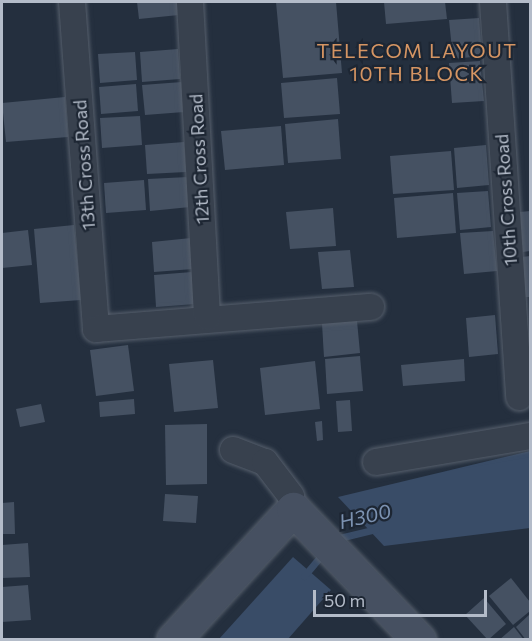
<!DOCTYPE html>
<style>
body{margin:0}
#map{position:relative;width:532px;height:641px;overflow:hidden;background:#242f3e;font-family:Commissioner,sans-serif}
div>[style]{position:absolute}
.water>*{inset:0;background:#394c67}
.stream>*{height:7px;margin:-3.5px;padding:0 3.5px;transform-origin:3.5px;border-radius:3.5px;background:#394c67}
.building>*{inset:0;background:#455162}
.roads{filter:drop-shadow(0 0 2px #565f6c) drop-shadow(0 0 2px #565f6c)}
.street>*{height:26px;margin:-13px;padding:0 13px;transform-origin:13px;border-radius:13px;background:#38414e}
.secondary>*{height:33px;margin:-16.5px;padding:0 16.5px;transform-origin:16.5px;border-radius:16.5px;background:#465061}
span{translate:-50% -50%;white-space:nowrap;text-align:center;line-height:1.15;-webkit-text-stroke:4.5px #1d2633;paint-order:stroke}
.street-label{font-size:18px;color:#b4bcc9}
.neighbourhood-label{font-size:20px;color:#d59563;letter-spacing:1.5px}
.water-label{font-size:20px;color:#7c92b1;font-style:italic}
.frame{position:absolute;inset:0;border:3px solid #b4bcc9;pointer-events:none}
.scale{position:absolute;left:313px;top:590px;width:174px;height:27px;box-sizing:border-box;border:3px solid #b4bcc9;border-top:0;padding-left:8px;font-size:18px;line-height:21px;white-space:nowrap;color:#b4bcc9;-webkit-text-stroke:4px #1d2633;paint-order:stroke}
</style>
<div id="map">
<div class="water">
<div style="clip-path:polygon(530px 451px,530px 528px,384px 546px,338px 497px)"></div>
<div style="clip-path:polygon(293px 557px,331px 590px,288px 639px,219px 639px)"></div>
</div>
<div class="stream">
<div style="left:335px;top:539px;width:42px;rotate:-13.7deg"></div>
<div style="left:304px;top:576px;width:31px;rotate:-50deg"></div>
</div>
<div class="building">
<div style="clip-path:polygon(137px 2px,177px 2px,179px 15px,139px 19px)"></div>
<div style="clip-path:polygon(276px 2px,336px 2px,342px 73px,283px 78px)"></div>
<div style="clip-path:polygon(384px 2px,445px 2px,447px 19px,386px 24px)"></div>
<div style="clip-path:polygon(479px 18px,482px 56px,453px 59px,449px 20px)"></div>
<div style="clip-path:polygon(178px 49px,180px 79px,142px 82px,140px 52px)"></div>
<div style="clip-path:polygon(135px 52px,137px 80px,100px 83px,98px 54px)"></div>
<div style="clip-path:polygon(480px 61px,484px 101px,452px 103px,449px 63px)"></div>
<div style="clip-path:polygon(337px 78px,340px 114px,284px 118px,281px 83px)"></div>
<div style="clip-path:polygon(182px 82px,184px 112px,145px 115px,142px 85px)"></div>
<div style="clip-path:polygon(136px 84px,138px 111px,101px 114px,99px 87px)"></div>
<div style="clip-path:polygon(65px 97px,68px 137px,6px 142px,2px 103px)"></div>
<div style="clip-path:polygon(140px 116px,142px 145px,102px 148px,100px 118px)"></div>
<div style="clip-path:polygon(338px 119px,341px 159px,288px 163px,285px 124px)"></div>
<div style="clip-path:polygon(281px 126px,284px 165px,225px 170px,221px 131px)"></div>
<div style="clip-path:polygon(184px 142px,186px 172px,147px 174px,145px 145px)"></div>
<div style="clip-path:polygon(486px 145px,489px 185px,457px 188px,454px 148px)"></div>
<div style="clip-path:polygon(451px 151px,454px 190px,393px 194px,390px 156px)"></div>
<div style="clip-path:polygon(188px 177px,190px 207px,150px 211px,148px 179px)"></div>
<div style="clip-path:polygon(144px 180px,146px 210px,106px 213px,104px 183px)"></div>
<div style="clip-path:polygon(488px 191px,491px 227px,460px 230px,457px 193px)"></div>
<div style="clip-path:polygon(453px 193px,456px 233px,397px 238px,394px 198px)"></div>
<div style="clip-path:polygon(333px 208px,336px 246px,290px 249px,286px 212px)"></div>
<div style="clip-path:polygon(530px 211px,530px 251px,523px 252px,520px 212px)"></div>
<div style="clip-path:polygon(74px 225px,81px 300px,40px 303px,34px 229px)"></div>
<div style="clip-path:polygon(28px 230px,32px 265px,2px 268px,2px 233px)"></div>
<div style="clip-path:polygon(493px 231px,497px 271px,464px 274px,460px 233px)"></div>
<div style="clip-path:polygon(191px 238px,193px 269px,154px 272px,152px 242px)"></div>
<div style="clip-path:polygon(350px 250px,354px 287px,322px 289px,318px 252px)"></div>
<div style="clip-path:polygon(530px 256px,530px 297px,525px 297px,522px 257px)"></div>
<div style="clip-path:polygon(192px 272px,195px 304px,156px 307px,154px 275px)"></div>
<div style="clip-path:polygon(495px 315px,498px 354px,469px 357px,466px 318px)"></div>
<div style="clip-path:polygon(357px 321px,360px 353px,324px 357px,322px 324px)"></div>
<div style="clip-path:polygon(128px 345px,134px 391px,96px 396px,90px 350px)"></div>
<div style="clip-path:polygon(360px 356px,363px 391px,327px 394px,325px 359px)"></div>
<div style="clip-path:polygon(464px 359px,465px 381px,403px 386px,401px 365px)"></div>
<div style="clip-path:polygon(213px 360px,218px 408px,174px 412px,169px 364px)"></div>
<div style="clip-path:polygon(315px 361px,320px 409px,265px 415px,260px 368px)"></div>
<div style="clip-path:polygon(134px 399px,135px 414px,100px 417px,99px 402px)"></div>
<div style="clip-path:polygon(350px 400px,352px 431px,338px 432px,336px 401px)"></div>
<div style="clip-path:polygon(41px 404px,45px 422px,20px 427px,16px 409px)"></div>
<div style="clip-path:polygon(322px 421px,323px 440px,317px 441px,315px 422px)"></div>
<div style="clip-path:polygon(207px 424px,207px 484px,166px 485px,165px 425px)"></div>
<div style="clip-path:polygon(165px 494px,198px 496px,196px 523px,163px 521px)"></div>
<div style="clip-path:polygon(14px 502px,15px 534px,2px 534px,2px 503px)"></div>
<div style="clip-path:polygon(28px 543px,30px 577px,2px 578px,2px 545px)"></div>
<div style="clip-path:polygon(511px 578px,530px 602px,530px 611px,513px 625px,489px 596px)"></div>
<div style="clip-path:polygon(28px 585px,31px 620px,2px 622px,2px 587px)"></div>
<div style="clip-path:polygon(484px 598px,506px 624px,488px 640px,465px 615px)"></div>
<div style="clip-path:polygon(530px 614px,530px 640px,526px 640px,516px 627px)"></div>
<div style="clip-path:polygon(514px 627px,524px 640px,499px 640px)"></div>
</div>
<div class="roads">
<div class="street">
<div style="left:72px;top:2px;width:328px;rotate:85.8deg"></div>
<div style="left:96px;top:329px;width:276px;rotate:-4.6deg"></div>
<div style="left:190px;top:2px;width:315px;rotate:86.9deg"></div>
<div style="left:493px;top:2px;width:396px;rotate:86.2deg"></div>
<div style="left:233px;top:450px;width:34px;rotate:21deg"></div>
<div style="left:265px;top:462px;width:43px;rotate:52.6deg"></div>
<div style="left:376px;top:462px;width:156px;rotate:-9.6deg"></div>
</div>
<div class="secondary">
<div style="left:173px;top:640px;width:178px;rotate:-47.5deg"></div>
<div style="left:293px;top:509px;width:182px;rotate:46.1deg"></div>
</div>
</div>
<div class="street-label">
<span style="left:199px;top:159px;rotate:-93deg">12th Cross Road</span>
<span style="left:84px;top:165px;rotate:-94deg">13th Cross Road</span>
<span style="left:506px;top:200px;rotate:-94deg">10th Cross Road</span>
</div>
<div class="neighbourhood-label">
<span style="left:417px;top:62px">TELECOM LAYOUT<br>10TH BLOCK</span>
</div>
<div class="water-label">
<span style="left:365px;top:516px;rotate:-13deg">H300</span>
</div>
<div class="frame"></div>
<div class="scale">50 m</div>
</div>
